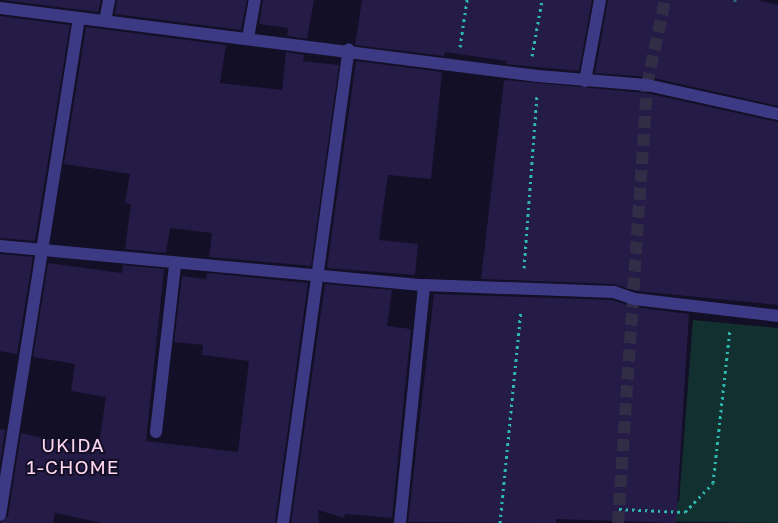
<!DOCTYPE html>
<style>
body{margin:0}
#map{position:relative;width:778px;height:523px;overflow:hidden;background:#130f26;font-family:"Golos Text",sans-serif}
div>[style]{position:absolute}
.green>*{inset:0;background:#12302f}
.building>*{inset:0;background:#241b47}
.street-tunnel>*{height:12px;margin-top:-6px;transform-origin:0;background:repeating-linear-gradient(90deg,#312d47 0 12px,transparent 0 18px)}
.path>*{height:3px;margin-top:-1.5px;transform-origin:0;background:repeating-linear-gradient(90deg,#2fb8b0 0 2.5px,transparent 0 6.5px)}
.lane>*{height:12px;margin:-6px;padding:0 6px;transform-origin:6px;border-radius:6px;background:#3d3a85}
.street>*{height:12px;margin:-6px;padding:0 6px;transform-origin:6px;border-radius:6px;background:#3d3a85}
span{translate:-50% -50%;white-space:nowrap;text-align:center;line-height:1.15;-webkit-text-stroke:4px #130f26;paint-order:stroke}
.neighbourhood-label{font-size:19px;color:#ffd6f0;letter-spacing:1px}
</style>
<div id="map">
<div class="green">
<div style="clip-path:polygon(693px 320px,778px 328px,778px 523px,632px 521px,634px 499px,679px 502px)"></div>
</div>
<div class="building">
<div style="clip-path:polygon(2px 0,101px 0,98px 12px)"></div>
<div style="clip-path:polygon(117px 0,247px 0,241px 30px,115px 14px)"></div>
<div style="clip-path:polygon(263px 0,314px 0,307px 39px,287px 36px,288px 28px,259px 24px)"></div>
<div style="clip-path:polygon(362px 0,592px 0,579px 71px,506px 64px,507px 61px,445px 52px,444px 56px,355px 45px)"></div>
<div style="clip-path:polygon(608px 0,758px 0,778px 5px,778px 106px,649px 77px,595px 73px)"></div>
<div style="clip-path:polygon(0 16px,70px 25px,35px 241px,0 238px)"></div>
<div style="clip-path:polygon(86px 27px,226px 45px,220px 83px,282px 90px,286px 52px,304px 55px,303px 61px,339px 65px,311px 266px,209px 257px,212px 233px,170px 228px,166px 253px,125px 249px,131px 204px,125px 203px,130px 174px,64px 164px)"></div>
<div style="clip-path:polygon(356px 61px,442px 72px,431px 179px,388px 175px,382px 216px,379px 240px,418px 244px,415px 275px,327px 268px)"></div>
<div style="clip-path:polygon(504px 80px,646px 93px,778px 122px,778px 305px,636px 291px,614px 284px,481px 279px)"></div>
<div style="clip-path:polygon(0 254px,33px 257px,17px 354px,0 351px)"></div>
<div style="clip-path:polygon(48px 263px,122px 273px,123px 265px,164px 269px,146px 441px,238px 452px,249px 361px,202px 355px,203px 345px,174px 342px,182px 276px,206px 279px,207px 273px,308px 283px,275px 523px,102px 523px,55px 513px,53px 523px,0 523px,8px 516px,21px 433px,98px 450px,106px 397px,71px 391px,75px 364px,33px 357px)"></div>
<div style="clip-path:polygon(325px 284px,392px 290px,387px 326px,411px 329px,392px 518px,345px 514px,344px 518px,318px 510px,319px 523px,291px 523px)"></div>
<div style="clip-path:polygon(434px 294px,612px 300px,633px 307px,689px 314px,676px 523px,556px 519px,556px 523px,408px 522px)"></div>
<div style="clip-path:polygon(0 429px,5px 430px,0 463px)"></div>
</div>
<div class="street-tunnel">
<div style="left:618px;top:523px;width:439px;rotate:-86.2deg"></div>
<div style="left:647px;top:85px;width:87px;rotate:-78deg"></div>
</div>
<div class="path">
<div style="left:735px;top:1px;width:1px;rotate:-90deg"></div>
<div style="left:460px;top:47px;width:48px;rotate:-81.5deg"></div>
<div style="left:532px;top:56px;width:57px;rotate:-79.9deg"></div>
<div style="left:524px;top:268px;width:173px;rotate:-85.7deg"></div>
<div style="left:619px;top:509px;width:66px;rotate:2.6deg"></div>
<div style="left:685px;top:512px;width:40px;rotate:-46deg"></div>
<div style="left:713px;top:483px;width:155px;rotate:-83.7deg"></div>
<div style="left:500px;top:523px;width:214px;rotate:-84.4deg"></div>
</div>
<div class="lane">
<div style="left:248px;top:38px;width:39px;rotate:-80deg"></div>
<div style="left:585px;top:81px;width:82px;rotate:-79.5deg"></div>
<div style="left:0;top:246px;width:426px;rotate:5.3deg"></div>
<div style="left:424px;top:285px;width:190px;rotate:2.1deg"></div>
<div style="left:614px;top:292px;width:21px;rotate:19deg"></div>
<div style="left:283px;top:523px;width:478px;rotate:-82.1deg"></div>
</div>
<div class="street">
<div style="left:0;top:8px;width:542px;rotate:7.2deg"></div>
<div style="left:538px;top:76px;width:109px;rotate:4.7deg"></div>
<div style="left:647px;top:85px;width:134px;rotate:12.5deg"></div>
<div style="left:105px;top:21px;width:21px;rotate:-79deg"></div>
<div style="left:634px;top:299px;width:145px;rotate:6.7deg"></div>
<div style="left:156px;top:432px;width:169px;rotate:-83.5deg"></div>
<div style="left:0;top:515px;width:503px;rotate:-80.97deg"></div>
<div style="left:400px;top:523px;width:239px;rotate:-84.2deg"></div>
</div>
<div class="neighbourhood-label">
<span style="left:73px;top:456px">UKIDA<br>1-CHOME</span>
</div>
</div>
